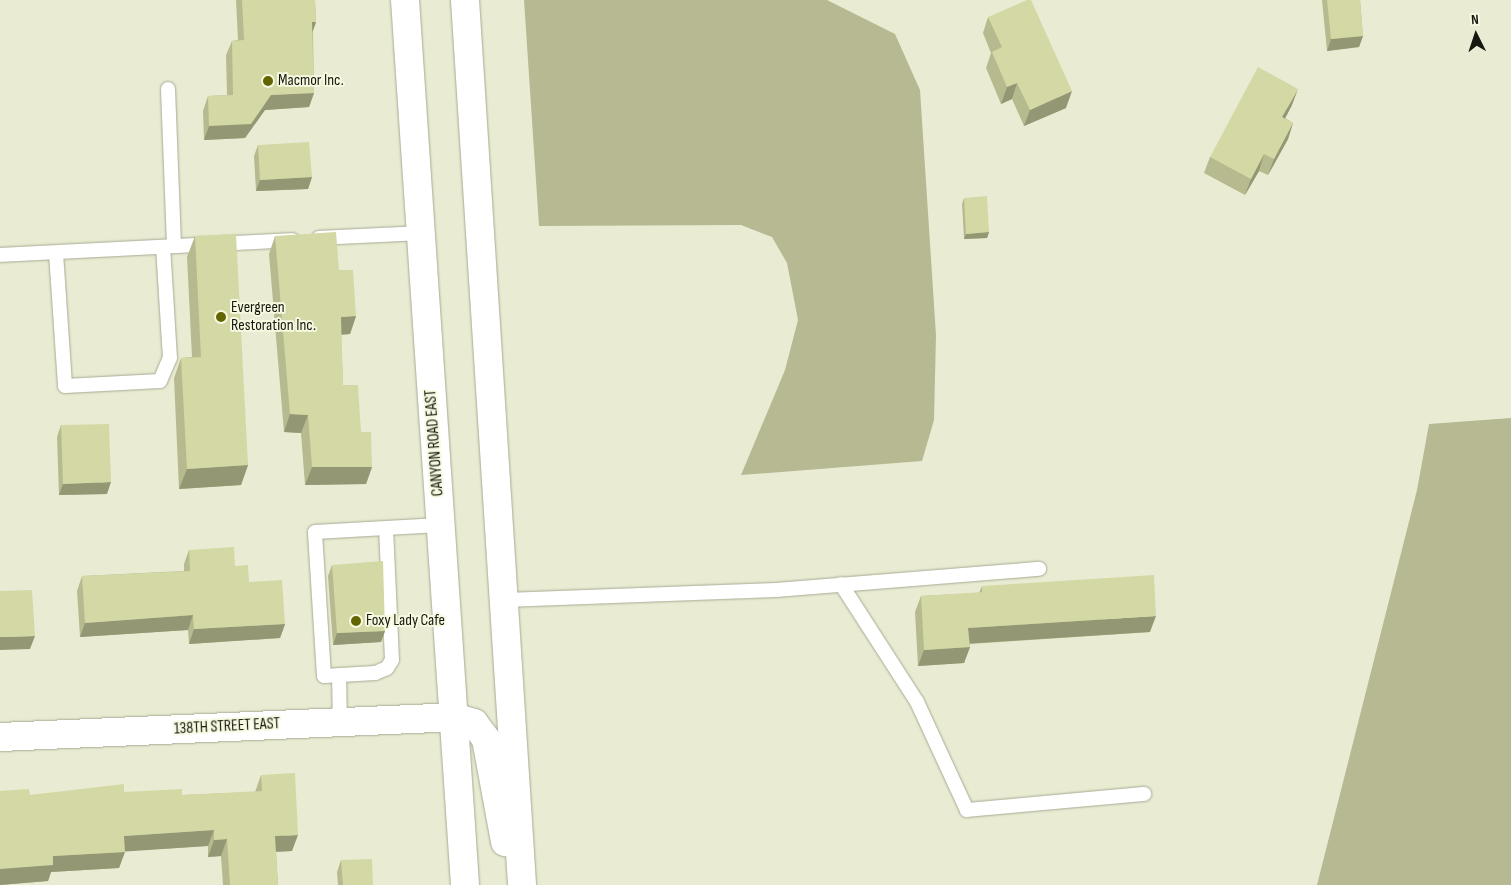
<!DOCTYPE html>
<style>
body{margin:0}
#map{position:relative;width:1511px;height:885px;overflow:hidden;background:#e9ecd3;font-family:"Sofia Sans Condensed",sans-serif}
div>[style]{position:absolute}
.green>*{inset:0;background:#b6b992}
.roads{filter:drop-shadow(0 0 1px #a8aa93) drop-shadow(0 0 1px #a8aa93)}
.lane>*{height:14px;margin:-7px;padding:0 7px;transform-origin:7px;border-radius:7px;background:#fff}
.street>*{height:28px;margin:-14px;padding:0 14px;transform-origin:14px;border-radius:14px;background:#fff}
.primary>*{height:28px;margin:-14px;padding:0 14px;transform-origin:14px;border-radius:14px;background:#fff}
.wall>*{inset:0;background:#b6ba8e}
.shaded-wall>*{inset:0;background:#949774}
.building>*{inset:0;background:#d4d8a5}
.dots>*{width:14px;height:14px;translate:-50% -50%;box-sizing:border-box;border:2px solid #f6f9e0;border-radius:50%}
span{translate:-50% -50%;white-space:nowrap;text-align:center;line-height:1.15;-webkit-text-stroke:4px #f6f9e0;paint-order:stroke}
.poi-label{font-size:16px;color:#16170e}
.left{translate:0 -50%;text-align:left}
.street-label{font-size:16px;color:#16170e}
.north{position:absolute;left:1451px;top:10px;width:50px;height:50px;-webkit-text-stroke:4px #f6f9e0;paint-order:stroke;rotate:356deg;font-size:14px;font-weight:700;line-height:20px;text-align:center;color:#16170e}
.north::after{content:'';display:block;margin:auto;width:18px;height:22px;background:#16170e;clip-path:polygon(50% 0,100% 100%,50% 72%,0 100%)}
</style>
<div id="map">
<div class="green">
<div style="clip-path:polygon(524px 0,827px 0,895px 34px,920px 90px,936px 335px,934px 420px,922px 461px,741px 475px,785px 370px,798px 320px,787px 263px,772px 237px,741px 225px,539px 226px)"></div>
<div style="clip-path:polygon(1511px 418px,1511px 885px,1317px 885px,1417px 490px,1429px 424px)"></div>
</div>
<div class="roads">
<div class="lane">
<div style="left:168px;top:89px;width:157px;rotate:87.8deg"></div>
<div style="left:319px;top:238px;width:102px;rotate:-2.8deg"></div>
<div style="left:56px;top:253px;width:133px;rotate:86.1deg"></div>
<div style="left:65px;top:386px;width:95px;rotate:-3deg"></div>
<div style="left:160px;top:381px;width:25px;rotate:-67deg"></div>
<div style="left:170px;top:358px;width:111px;rotate:-93.6deg"></div>
<div style="left:0;top:255px;width:293px;rotate:-2.9deg"></div>
<div style="left:386px;top:528px;width:132px;rotate:87.4deg"></div>
<div style="left:392px;top:660px;width:9px;rotate:122deg"></div>
<div style="left:387px;top:668px;width:13px;rotate:157deg"></div>
<div style="left:375px;top:673px;width:51px;rotate:176.6deg"></div>
<div style="left:324px;top:676px;width:144px;rotate:-93.6deg"></div>
<div style="left:315px;top:532px;width:71px;rotate:-3.2deg"></div>
<div style="left:386px;top:528px;width:54px;rotate:-3.2deg"></div>
<div style="left:841px;top:584px;width:140px;rotate:57.2deg"></div>
<div style="left:917px;top:702px;width:119px;rotate:65.2deg"></div>
<div style="left:967px;top:810px;width:178px;rotate:-5.2deg"></div>
<div style="left:505px;top:600px;width:271px;rotate:-2.1deg"></div>
<div style="left:776px;top:590px;width:264px;rotate:-4.6deg"></div>
<div style="left:339px;top:675px;width:47px;rotate:88.8deg"></div>
</div>
<div class="street">
<div style="left:0;top:737px;width:453px;rotate:-2.5deg"></div>
</div>
<div class="primary">
<div style="left:405px;top:0;width:887px;rotate:86.12deg"></div>
<div style="left:465px;top:0;width:887px;rotate:86.31deg"></div>
<div style="left:453px;top:717px;width:22px;rotate:16deg"></div>
<div style="left:474px;top:723px;width:20px;rotate:53deg"></div>
<div style="left:486px;top:739px;width:105px;rotate:79.5deg"></div>
</div>
</div>
<div class="wall">
<div style="clip-path:polygon(236px 0,315px 0,316px 22px,313px 31px,314px 93px,309px 107px,265px 110px,245px 138px,204px 140px,203px 111px,208px 96px,227px 95px,226px 55px,232px 41px,238px 40px)"></div>
<div style="clip-path:polygon(1322px 0,1360px 0,1363px 36px,1359px 47px,1327px 51px)"></div>
<div style="clip-path:polygon(988px 17px,1066px 108px,1024px 126px,1012px 99px,1001px 104px,986px 68px,991px 53px,983px 33px)"></div>
<div style="clip-path:polygon(1292px 105px,1285px 118px,1293px 123px,1288px 139px,1268px 175px,1259px 171px,1245px 195px,1204px 173px,1210px 157px)"></div>
<div style="clip-path:polygon(258px 145px,312px 177px,308px 189px,256px 191px,254px 156px)"></div>
<div style="clip-path:polygon(964px 198px,989px 232px,987px 238px,964px 239px,962px 204px)"></div>
<div style="clip-path:polygon(195px 236px,248px 465px,241px 485px,179px 489px,174px 378px,181px 358px,192px 357px,187px 257px)"></div>
<div style="clip-path:polygon(275px 236px,356px 316px,350px 334px,341px 335px,343px 385px,361px 432px,372px 467px,366px 484px,305px 485px,301px 433px,284px 432px,269px 254px)"></div>
<div style="clip-path:polygon(61px 425px,107px 494px,59px 495px,57px 437px)"></div>
<div style="clip-path:polygon(189px 550px,235px 566px,285px 624px,280px 638px,189px 644px,188px 630px,80px 637px,77px 591px,82px 576px,184px 571px,184px 564px)"></div>
<div style="clip-path:polygon(332px 565px,385px 631px,381px 642px,333px 645px,328px 576px)"></div>
<div style="clip-path:polygon(982px 586px,1150px 632px,970px 644px,970px 647px,964px 663px,918px 666px,915px 612px,921px 596px,979px 593px)"></div>
<div style="clip-path:polygon(261px 775px,292px 851px,276px 852px,278px 885px,223px 885px,221px 856px,208px 857px,208px 846px,125px 851px,119px 868px,51px 872px,48px 881px,0 885px,0 791px,30px 795px,124px 792px,182px 795px,255px 792px)"></div>
<div style="clip-path:polygon(341px 860px,373px 885px,338px 885px,337px 872px)"></div>
</div>
<div class="shaded-wall">
<div style="clip-path:polygon(312px 22px,316px 22px,311px 36px)"></div>
<div style="clip-path:polygon(1363px 36px,1359px 47px,1327px 51px,1331px 39px)"></div>
<div style="clip-path:polygon(1017px 83px,1012px 99px,1001px 104px,1007px 87px)"></div>
<div style="clip-path:polygon(1298px 89px,1292px 105px,1277px 134px,1282px 117px)"></div>
<div style="clip-path:polygon(1072px 91px,1066px 108px,1024px 126px,1030px 110px)"></div>
<div style="clip-path:polygon(314px 93px,309px 107px,265px 110px,245px 138px,204px 140px,209px 126px,271px 95px)"></div>
<div style="clip-path:polygon(1293px 123px,1288px 139px,1268px 175px,1274px 159px)"></div>
<div style="clip-path:polygon(1264px 154px,1259px 171px,1245px 195px,1251px 179px)"></div>
<div style="clip-path:polygon(312px 177px,308px 189px,256px 191px,260px 180px)"></div>
<div style="clip-path:polygon(989px 232px,987px 238px,964px 239px,966px 234px)"></div>
<div style="clip-path:polygon(356px 316px,350px 334px,334px 335px,341px 317px)"></div>
<div style="clip-path:polygon(290px 414px,308px 415px,301px 433px,284px 432px)"></div>
<div style="clip-path:polygon(248px 465px,241px 485px,179px 489px,187px 469px)"></div>
<div style="clip-path:polygon(312px 467px,372px 467px,366px 484px,305px 485px)"></div>
<div style="clip-path:polygon(111px 482px,107px 494px,59px 495px,63px 484px)"></div>
<div style="clip-path:polygon(193px 615px,188px 630px,80px 637px,85px 623px)"></div>
<div style="clip-path:polygon(1156px 616px,1150px 632px,962px 644px,968px 628px)"></div>
<div style="clip-path:polygon(285px 624px,280px 638px,189px 644px,194px 629px)"></div>
<div style="clip-path:polygon(385px 631px,381px 642px,333px 645px,337px 633px)"></div>
<div style="clip-path:polygon(35px 636px,30px 649px,0 650px,0 637px)"></div>
<div style="clip-path:polygon(970px 647px,964px 663px,918px 666px,924px 650px)"></div>
<div style="clip-path:polygon(214px 830px,208px 846px,118px 852px,124px 836px)"></div>
<div style="clip-path:polygon(298px 835px,292px 851px,269px 852px,275px 836px)"></div>
<div style="clip-path:polygon(227px 839px,221px 856px,208px 857px,214px 840px)"></div>
<div style="clip-path:polygon(125px 852px,119px 868px,51px 872px,48px 881px,0 885px,0 869px,53px 856px)"></div>
</div>
<div class="building">
<div style="clip-path:polygon(242px 0,315px 0,316px 22px,312px 22px,314px 93px,271px 95px,251px 124px,209px 126px,208px 96px,233px 95px,232px 41px,244px 40px)"></div>
<div style="clip-path:polygon(1027px 0,1031px 0,1072px 91px,1030px 110px,1017px 83px,1007px 87px,992px 52px,1002px 47px,988px 17px)"></div>
<div style="clip-path:polygon(1327px 0,1360px 0,1363px 36px,1331px 39px)"></div>
<div style="clip-path:polygon(1258px 67px,1298px 89px,1282px 117px,1293px 123px,1274px 159px,1264px 154px,1251px 179px,1210px 157px)"></div>
<div style="clip-path:polygon(309px 142px,312px 177px,260px 180px,258px 145px)"></div>
<div style="clip-path:polygon(987px 196px,989px 232px,966px 234px,964px 198px)"></div>
<div style="clip-path:polygon(336px 232px,339px 270px,353px 270px,356px 316px,341px 317px,343px 385px,358px 385px,361px 432px,371px 432px,372px 467px,312px 467px,308px 415px,290px 414px,275px 236px)"></div>
<div style="clip-path:polygon(236px 234px,248px 465px,187px 469px,181px 358px,201px 357px,195px 236px)"></div>
<div style="clip-path:polygon(109px 424px,111px 482px,63px 484px,61px 425px)"></div>
<div style="clip-path:polygon(234px 547px,235px 566px,248px 565px,249px 582px,282px 580px,285px 624px,194px 629px,193px 615px,85px 623px,82px 576px,190px 571px,189px 550px)"></div>
<div style="clip-path:polygon(383px 561px,385px 631px,337px 633px,332px 565px)"></div>
<div style="clip-path:polygon(1154px 575px,1156px 616px,968px 628px,970px 647px,924px 650px,921px 596px,982px 592px,982px 586px)"></div>
<div style="clip-path:polygon(32px 590px,35px 636px,0 637px,0 591px)"></div>
<div style="clip-path:polygon(295px 773px,298px 835px,275px 836px,278px 885px,230px 885px,227px 839px,214px 840px,214px 830px,124px 836px,125px 852px,53px 856px,53px 865px,0 869px,0 791px,29px 789px,30px 795px,124px 784px,124px 792px,182px 789px,182px 795px,262px 791px,261px 775px)"></div>
<div style="clip-path:polygon(372px 859px,373px 885px,343px 885px,341px 860px)"></div>
</div>
<div class="dots">
<div style="left:268px;top:81px;background:#636500"></div>
<div style="left:221px;top:317px;background:#636500"></div>
<div style="left:356px;top:621px;background:#636500"></div>
</div>
<div class="poi-label">
<span class="left" style="left:278px;top:81px">Macmor Inc.</span>
<span class="left" style="left:231px;top:317px">Evergreen<br>Restoration Inc.</span>
<span class="left" style="left:366px;top:621px">Foxy Lady Cafe</span>
</div>
<div class="street-label">
<span style="left:435px;top:443px;rotate:-94deg">CANYON ROAD EAST</span>
<span style="left:227px;top:727px;rotate:-3deg">138TH STREET EAST</span>
</div>
<div class="north">N</div>
</div>
